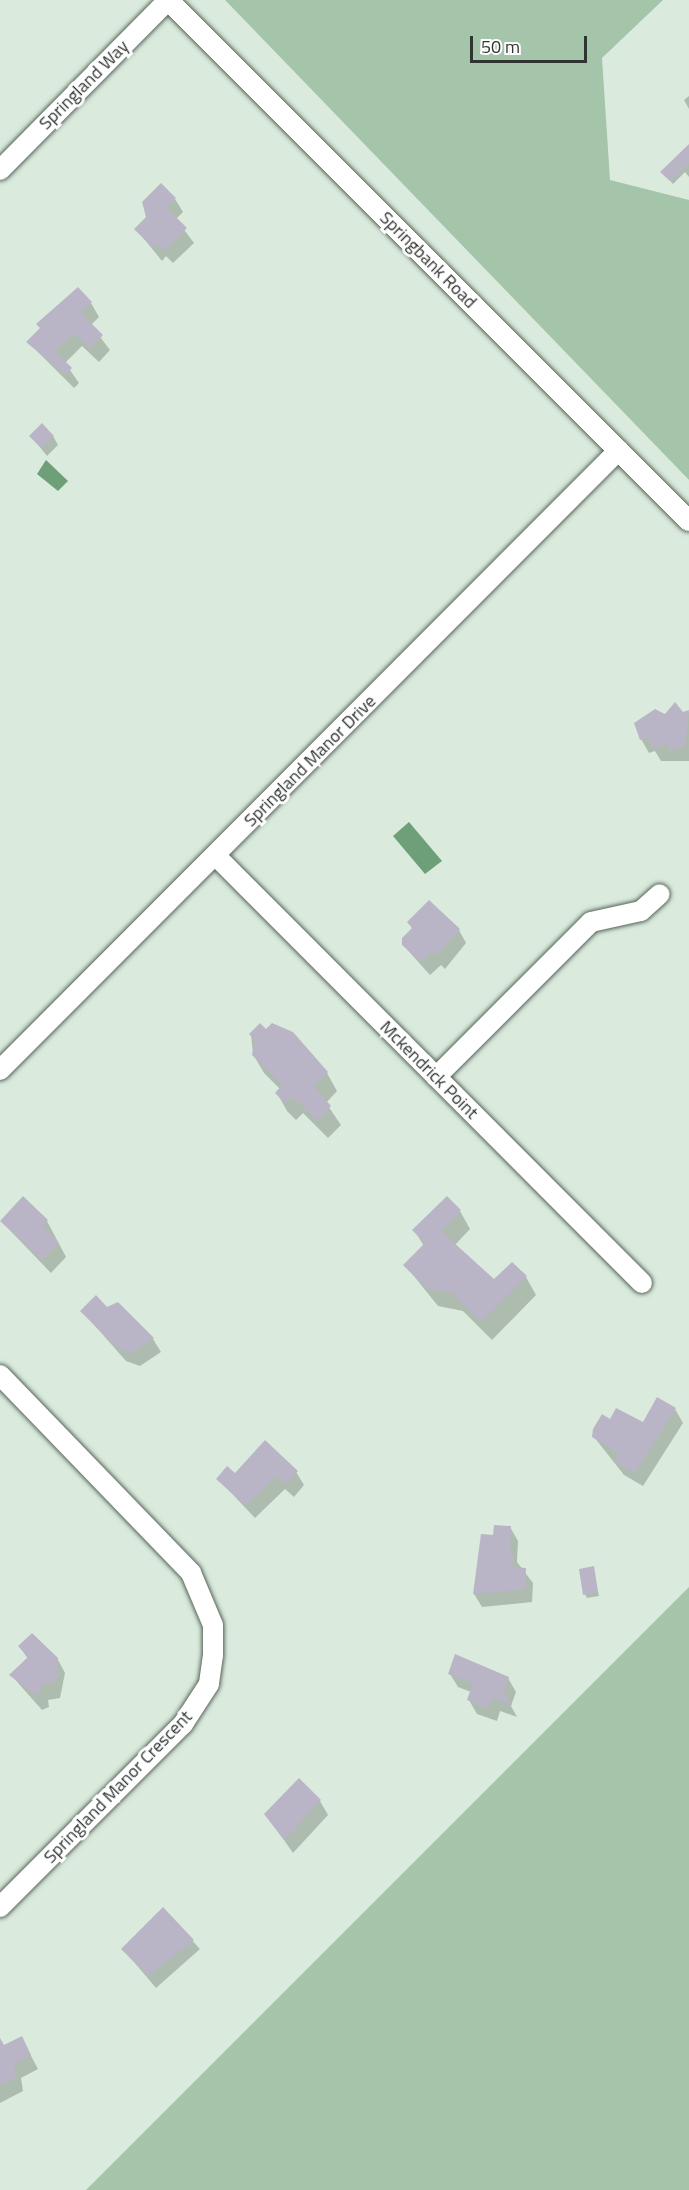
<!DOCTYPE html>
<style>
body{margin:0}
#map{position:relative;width:689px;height:2190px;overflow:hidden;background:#daebdd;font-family:"Titillium Web",sans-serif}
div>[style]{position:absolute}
.green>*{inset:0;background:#a4c5aa}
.water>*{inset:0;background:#6d9f79}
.shadow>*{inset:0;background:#0003}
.building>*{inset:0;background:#bab5c6}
.roads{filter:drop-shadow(0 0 2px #57655a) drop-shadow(0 0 2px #57655a)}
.minor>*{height:20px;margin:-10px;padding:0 10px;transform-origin:10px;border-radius:10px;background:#fff}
span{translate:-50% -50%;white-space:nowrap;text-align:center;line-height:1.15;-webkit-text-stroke:6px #fff;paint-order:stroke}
.street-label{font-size:18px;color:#2f3631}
.scale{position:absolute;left:470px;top:36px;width:117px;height:27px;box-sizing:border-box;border:3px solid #2f3631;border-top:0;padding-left:8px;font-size:18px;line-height:21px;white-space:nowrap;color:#2f3631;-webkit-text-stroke:4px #fff;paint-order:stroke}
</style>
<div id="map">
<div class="green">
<div style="clip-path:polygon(225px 0,663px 0,602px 58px,610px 180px,689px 200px,689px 480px)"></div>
<div style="clip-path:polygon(689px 1587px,689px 2190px,86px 2190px)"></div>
</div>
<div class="water">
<div style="clip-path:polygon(46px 460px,68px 481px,58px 491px,37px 474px)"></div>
<div style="clip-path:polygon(409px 822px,442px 861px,425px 874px,393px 836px)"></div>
</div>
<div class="shadow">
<div style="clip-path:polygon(689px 96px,689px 109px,684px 100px)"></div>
<div style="clip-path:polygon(689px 146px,689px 177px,685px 172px,673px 184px,662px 172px)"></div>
<div style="clip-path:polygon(175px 199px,183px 212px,176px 219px,194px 243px,173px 263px,166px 256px,162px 261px,136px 229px)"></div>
<div style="clip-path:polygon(91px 303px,99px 317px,91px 325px,110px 350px,99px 362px,82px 346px,65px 363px,79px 383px,74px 388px,28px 342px)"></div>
<div style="clip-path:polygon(31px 436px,53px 436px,58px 445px,47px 456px)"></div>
<div style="clip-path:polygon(689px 712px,689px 761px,661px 761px,655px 751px,649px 753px,641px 739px,665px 716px)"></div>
<div style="clip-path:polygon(409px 922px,459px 930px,466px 943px,445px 969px,441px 965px,430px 975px,403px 945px,413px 930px)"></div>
<div style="clip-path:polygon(266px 1031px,327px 1073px,337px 1091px,326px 1103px,341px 1125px,328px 1138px,303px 1113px,296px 1120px,287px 1111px,277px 1093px,280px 1089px,264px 1073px,253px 1054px,251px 1034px)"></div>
<div style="clip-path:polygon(23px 1198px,47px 1221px,66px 1257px,51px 1273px,1px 1221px)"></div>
<div style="clip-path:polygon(460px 1211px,470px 1229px,455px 1245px,494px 1281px,526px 1277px,536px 1295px,492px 1340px,463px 1311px,438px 1306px,405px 1265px,424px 1246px,414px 1230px)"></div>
<div style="clip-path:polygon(107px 1308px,153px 1339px,161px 1352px,140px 1366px,126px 1361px,82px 1311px)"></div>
<div style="clip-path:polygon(675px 1409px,683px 1423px,643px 1486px,624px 1475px,594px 1437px,644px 1424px)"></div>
<div style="clip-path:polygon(296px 1472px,304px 1485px,294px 1497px,285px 1489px,255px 1518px,218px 1479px)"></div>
<div style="clip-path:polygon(510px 1527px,518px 1541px,517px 1562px,533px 1583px,532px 1602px,482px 1607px,474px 1594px,482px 1536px,495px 1537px)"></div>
<div style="clip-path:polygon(593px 1568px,599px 1596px,587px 1598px,585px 1594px)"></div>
<div style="clip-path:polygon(20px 1647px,57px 1658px,65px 1673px,60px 1698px,48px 1700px,49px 1707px,42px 1710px,11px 1675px,28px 1659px)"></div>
<div style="clip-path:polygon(450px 1674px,508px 1678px,516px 1692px,511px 1706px,517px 1717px,500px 1711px,497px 1721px,477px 1714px,469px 1700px,471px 1692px,458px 1687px)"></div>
<div style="clip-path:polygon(320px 1801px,328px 1815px,293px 1853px,266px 1814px)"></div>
<div style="clip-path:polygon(163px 1909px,200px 1949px,156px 1988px,123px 1949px)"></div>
<div style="clip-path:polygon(0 2051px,29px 2052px,38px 2069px,21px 2078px,23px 2091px,0 2103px)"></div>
</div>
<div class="building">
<div style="clip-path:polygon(689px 144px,689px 163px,670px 181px,660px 172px)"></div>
<div style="clip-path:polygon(161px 183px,176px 198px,166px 207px,187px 228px,164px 251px,158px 244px,153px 248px,134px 229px,146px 217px,142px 202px)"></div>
<div style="clip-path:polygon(78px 287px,92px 302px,81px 313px,103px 335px,90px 349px,74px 333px,55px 351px,72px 368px,66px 375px,26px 342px,40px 328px,36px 324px)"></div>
<div style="clip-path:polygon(42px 423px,54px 436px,41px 448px,29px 436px)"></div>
<div style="clip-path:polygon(675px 702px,683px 712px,689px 710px,685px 746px,670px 751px,668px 744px,652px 748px,648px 737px,640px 740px,634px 723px,655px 709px,665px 714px)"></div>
<div style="clip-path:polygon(429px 900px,460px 929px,436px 956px,432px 952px,421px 962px,402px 945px,402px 938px,412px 928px,407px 922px)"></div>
<div style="clip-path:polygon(260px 1023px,266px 1029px,272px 1023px,293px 1032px,328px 1072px,314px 1087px,331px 1106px,317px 1121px,292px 1096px,285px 1103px,275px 1093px,282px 1085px,252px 1055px,255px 1040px,249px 1034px)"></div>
<div style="clip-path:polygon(23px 1196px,48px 1220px,43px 1226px,59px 1243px,42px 1260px,0 1221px)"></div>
<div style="clip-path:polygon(447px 1196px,461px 1210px,441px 1231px,494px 1279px,512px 1262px,527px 1276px,481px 1322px,452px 1293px,426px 1288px,403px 1265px,425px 1243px,412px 1230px)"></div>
<div style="clip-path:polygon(96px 1295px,107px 1307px,118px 1302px,154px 1338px,132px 1353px,117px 1348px,80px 1311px)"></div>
<div style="clip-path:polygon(657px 1397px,676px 1408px,635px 1473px,614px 1462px,619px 1454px,592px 1437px,593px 1429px,602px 1414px,610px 1419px,616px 1408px,643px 1422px)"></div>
<div style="clip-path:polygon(265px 1440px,298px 1471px,286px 1484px,277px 1476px,246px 1506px,216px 1479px,227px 1466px,235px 1473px)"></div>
<div style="clip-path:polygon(494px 1525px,511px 1526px,510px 1555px,514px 1555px,514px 1567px,526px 1568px,525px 1589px,473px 1594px,481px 1534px,493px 1535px)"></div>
<div style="clip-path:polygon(594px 1566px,598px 1592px,583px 1595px,579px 1569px)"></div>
<div style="clip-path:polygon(32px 1633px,58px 1658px,57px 1680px,41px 1686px,39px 1697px,9px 1675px,28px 1657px,18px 1646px)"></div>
<div style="clip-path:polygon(455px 1654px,509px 1677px,504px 1693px,512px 1705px,493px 1698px,489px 1708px,467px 1700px,473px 1683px,448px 1674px)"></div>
<div style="clip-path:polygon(299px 1778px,321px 1800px,284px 1840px,264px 1814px)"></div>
<div style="clip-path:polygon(163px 1907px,194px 1940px,148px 1976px,121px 1949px)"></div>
<div style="clip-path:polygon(22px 2036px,31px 2055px,14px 2064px,16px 2077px,0 2085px,0 2038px,4px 2045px)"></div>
</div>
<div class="roads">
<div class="minor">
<div style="left:168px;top:0;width:737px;rotate:45deg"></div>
<div style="left:0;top:170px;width:239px;rotate:-45.3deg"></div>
<div style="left:216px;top:856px;width:603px;rotate:45.07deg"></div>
<div style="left:0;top:1070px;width:876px;rotate:-45.05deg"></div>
<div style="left:436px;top:1077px;width:219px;rotate:-45deg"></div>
<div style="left:591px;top:922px;width:51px;rotate:-12.4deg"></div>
<div style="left:641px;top:911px;width:25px;rotate:-42deg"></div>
<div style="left:0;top:1375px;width:275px;rotate:46deg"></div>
<div style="left:191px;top:1573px;width:56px;rotate:67.1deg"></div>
<div style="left:213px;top:1625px;width:30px;rotate:90deg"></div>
<div style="left:213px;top:1655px;width:29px;rotate:98deg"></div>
<div style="left:209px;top:1684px;width:48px;rotate:123deg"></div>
<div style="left:183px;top:1724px;width:259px;rotate:135deg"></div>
</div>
</div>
<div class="street-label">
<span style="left:84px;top:85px;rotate:-45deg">Springland Way</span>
<span style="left:428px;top:260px;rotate:45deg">Springbank Road</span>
<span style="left:310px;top:761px;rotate:-45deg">Springland Manor Drive</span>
<span style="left:429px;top:1070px;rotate:45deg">Mckendrick Point</span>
<span style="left:118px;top:1787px;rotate:-46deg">Springland Manor Crescent</span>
</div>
<div class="scale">50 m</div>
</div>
